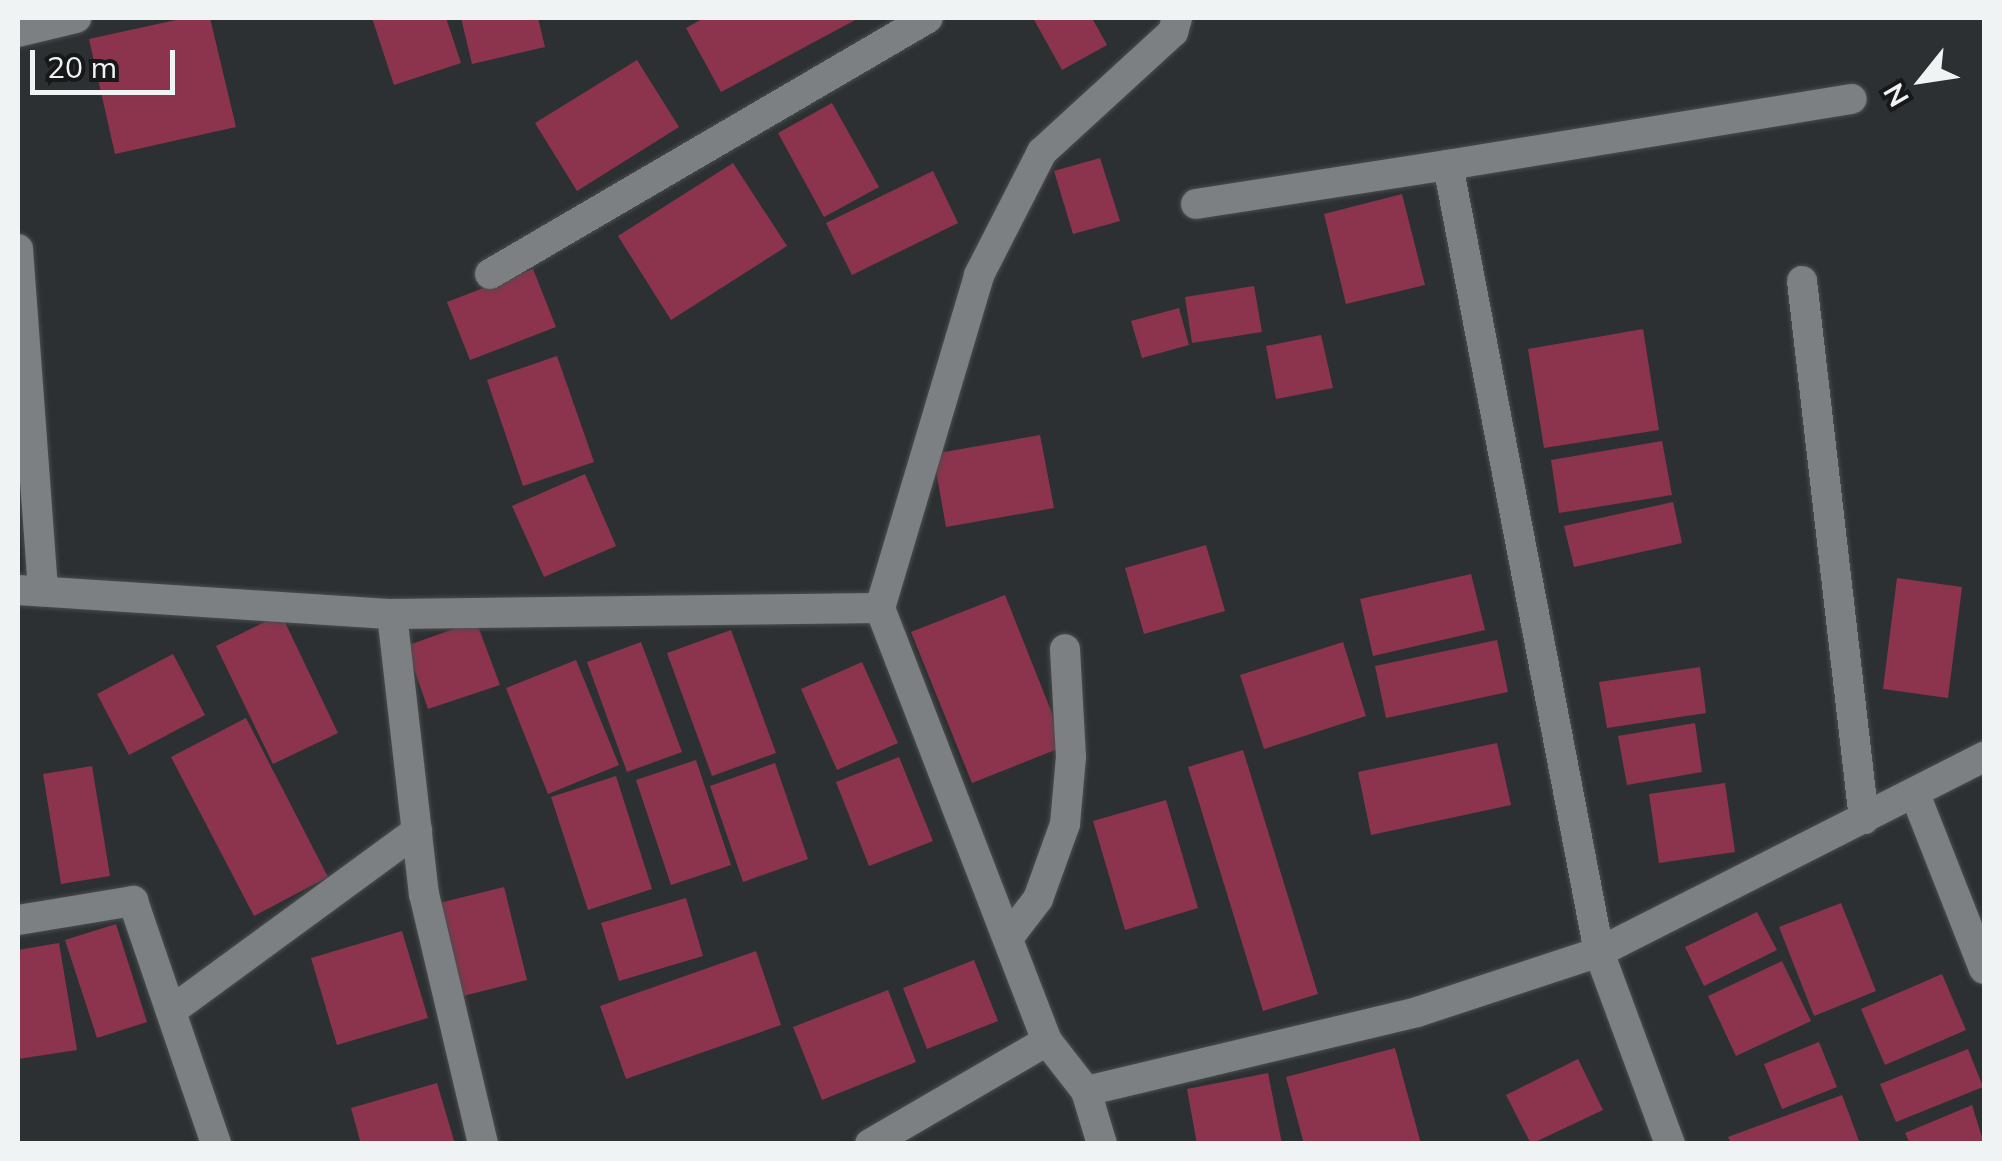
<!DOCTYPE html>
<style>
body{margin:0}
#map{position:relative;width:2002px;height:1161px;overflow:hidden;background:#2c3032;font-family:Mulish,sans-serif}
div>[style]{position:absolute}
.building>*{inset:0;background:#8c344d}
.roads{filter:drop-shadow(0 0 2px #4a4d4e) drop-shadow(0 0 2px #4a4d4e)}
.street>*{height:30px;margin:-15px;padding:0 15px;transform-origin:15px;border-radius:15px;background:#7c8082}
.secondary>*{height:30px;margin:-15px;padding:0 15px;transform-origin:15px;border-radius:15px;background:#7c8082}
span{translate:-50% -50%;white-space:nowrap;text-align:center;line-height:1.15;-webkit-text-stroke:10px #161819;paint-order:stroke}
.frame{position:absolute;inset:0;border:20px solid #f0f3f4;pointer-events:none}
.north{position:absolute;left:1872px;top:30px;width:100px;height:100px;-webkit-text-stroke:8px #161819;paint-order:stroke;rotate:240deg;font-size:28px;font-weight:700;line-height:40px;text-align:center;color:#f0f3f4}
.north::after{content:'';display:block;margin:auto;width:35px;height:45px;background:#f0f3f4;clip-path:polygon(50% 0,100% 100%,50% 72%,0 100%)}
.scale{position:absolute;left:30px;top:50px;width:145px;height:45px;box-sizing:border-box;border:5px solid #f0f3f4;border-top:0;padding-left:12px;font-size:30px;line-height:35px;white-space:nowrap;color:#f0f3f4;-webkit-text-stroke:8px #161819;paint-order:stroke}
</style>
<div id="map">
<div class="building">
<div style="clip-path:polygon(185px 18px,210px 18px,236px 127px,115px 154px,89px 39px)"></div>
<div style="clip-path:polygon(372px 18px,446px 18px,461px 63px,394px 85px)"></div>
<div style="clip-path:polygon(461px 18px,538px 18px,545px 47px,472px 64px)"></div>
<div style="clip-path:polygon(704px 18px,859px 18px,721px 92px,686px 28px)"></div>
<div style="clip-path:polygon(1033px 18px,1092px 18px,1107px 45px,1062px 70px)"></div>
<div style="clip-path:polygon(637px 60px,679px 127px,577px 191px,535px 123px)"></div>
<div style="clip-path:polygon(832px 103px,879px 187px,824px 217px,778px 133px)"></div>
<div style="clip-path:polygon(1100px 158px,1120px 221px,1073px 234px,1054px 171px)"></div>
<div style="clip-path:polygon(733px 163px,787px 246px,671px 320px,618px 236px)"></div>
<div style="clip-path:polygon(933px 171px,958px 223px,852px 275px,826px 223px)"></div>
<div style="clip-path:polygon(1402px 194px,1425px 285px,1346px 304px,1324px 214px)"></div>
<div style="clip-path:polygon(533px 269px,556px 327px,470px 360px,447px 302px)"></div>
<div style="clip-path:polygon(1254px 286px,1262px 332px,1192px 343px,1185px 297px)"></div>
<div style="clip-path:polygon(1179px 308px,1189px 345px,1142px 358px,1131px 321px)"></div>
<div style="clip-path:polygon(1643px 329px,1659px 430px,1544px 448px,1528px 349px)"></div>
<div style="clip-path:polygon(1321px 335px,1333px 388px,1276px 399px,1266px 346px)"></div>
<div style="clip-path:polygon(557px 356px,594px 462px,523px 486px,487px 380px)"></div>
<div style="clip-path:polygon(1040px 435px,1054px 508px,946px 527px,933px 454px)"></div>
<div style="clip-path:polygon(1662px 441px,1672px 495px,1559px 513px,1551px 460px)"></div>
<div style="clip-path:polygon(585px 474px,616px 546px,544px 577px,512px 506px)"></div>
<div style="clip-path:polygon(1673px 502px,1682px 543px,1574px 567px,1564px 526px)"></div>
<div style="clip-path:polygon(1206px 545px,1225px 611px,1144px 634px,1125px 568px)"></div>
<div style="clip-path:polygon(1471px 574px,1485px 630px,1373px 656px,1360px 599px)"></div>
<div style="clip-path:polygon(1897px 578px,1962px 587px,1948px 698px,1883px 689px)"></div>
<div style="clip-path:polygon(1005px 595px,1065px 746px,972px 783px,911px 632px)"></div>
<div style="clip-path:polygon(281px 614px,338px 733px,273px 764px,216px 646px)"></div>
<div style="clip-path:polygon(476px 621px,500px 685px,428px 709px,406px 646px)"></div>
<div style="clip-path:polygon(731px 630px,776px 753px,712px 776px,667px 653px)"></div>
<div style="clip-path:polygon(1497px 640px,1508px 692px,1386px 718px,1375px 666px)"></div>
<div style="clip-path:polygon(641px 642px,682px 752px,627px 772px,587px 662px)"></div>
<div style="clip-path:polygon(1343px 642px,1366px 716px,1264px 749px,1240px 675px)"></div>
<div style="clip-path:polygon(173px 654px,205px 715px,129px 755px,97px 694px)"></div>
<div style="clip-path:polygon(576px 660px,619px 765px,548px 794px,506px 688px)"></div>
<div style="clip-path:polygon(862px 662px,898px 743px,837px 770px,801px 689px)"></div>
<div style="clip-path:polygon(1700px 667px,1706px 713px,1607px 728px,1599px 682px)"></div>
<div style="clip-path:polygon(246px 718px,328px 877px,254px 916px,171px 757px)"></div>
<div style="clip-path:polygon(1695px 723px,1702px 772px,1627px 785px,1618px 736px)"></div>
<div style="clip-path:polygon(1497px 743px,1511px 805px,1371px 835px,1358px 772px)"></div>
<div style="clip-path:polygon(1243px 750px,1318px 994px,1263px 1011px,1188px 767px)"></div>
<div style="clip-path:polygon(899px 757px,933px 841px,869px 866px,836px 782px)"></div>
<div style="clip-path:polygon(696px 760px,731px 865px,671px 885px,636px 780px)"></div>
<div style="clip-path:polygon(775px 763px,808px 859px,743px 882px,710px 786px)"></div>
<div style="clip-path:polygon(92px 766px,110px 876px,61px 884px,43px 774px)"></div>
<div style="clip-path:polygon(616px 776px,652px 889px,588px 910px,551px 797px)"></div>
<div style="clip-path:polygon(1725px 783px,1735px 852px,1659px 863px,1649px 794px)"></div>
<div style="clip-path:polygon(1166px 800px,1198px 908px,1125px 930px,1093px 821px)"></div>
<div style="clip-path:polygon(504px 887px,527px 980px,463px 996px,439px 903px)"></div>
<div style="clip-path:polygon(686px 898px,703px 956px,619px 981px,601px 923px)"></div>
<div style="clip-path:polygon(1841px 903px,1876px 991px,1814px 1016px,1779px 927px)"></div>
<div style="clip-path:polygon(1757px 912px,1777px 950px,1704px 986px,1685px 947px)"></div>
<div style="clip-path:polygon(116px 924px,147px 1022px,97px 1038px,65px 940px)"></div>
<div style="clip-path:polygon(402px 931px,428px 1018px,337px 1045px,311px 958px)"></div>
<div style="clip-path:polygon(59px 943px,77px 1050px,18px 1059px,18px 950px)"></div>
<div style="clip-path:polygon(756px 951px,781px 1025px,626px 1079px,600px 1006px)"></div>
<div style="clip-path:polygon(974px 960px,998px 1021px,927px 1049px,903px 988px)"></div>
<div style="clip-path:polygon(1782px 961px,1811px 1021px,1736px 1056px,1708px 996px)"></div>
<div style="clip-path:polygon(1942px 974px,1966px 1030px,1885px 1065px,1861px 1009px)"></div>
<div style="clip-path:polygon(888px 990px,916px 1062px,822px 1100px,793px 1027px)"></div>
<div style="clip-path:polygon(1819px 1042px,1837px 1087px,1782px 1109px,1764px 1064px)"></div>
<div style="clip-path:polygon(1395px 1048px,1421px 1144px,1304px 1144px,1286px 1077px)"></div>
<div style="clip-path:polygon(1968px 1049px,1983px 1087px,1896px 1122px,1880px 1084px)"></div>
<div style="clip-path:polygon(1578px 1059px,1603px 1110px,1531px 1144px,1506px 1095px)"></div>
<div style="clip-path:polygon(1268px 1073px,1282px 1144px,1197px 1144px,1187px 1089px)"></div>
<div style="clip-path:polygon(437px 1083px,455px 1144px,361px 1144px,351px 1108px)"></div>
<div style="clip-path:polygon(1842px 1095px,1859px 1141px,1731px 1144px,1728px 1137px)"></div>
<div style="clip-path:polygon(1972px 1105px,1984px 1144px,1910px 1144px,1905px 1133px)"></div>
</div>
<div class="roads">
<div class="street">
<div style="left:18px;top:32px;width:60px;rotate:-13.6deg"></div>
<div style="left:1448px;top:165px;width:409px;rotate:-9.3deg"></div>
<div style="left:1196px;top:204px;width:255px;rotate:-8.8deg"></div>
<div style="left:1448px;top:165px;width:801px;rotate:79.14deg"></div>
<div style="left:1599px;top:952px;width:205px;rotate:69.7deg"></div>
<div style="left:18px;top:249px;width:343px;rotate:85.8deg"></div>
<div style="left:490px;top:274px;width:507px;rotate:-30.31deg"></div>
<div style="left:1802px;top:281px;width:542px;rotate:83.43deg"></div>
<div style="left:18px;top:590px;width:375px;rotate:3.7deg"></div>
<div style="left:392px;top:614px;width:488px;rotate:-0.7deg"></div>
<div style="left:392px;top:614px;width:282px;rotate:83.5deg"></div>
<div style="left:424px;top:894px;width:257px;rotate:76.7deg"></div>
<div style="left:1915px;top:794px;width:188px;rotate:68.5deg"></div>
<div style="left:18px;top:920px;width:117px;rotate:-9.4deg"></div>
<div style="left:133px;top:901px;width:257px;rotate:71.1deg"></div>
<div style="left:1008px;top:938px;width:49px;rotate:-52.4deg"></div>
<div style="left:1038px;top:899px;width:80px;rotate:-70.2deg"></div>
<div style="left:1065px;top:824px;width:67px;rotate:-84.9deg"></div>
<div style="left:1071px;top:757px;width:108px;rotate:-93.2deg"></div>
<div style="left:171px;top:1011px;width:305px;rotate:-36.2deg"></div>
<div style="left:1086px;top:1091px;width:340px;rotate:-13.4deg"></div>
<div style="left:1417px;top:1012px;width:192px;rotate:-18.2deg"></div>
<div style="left:1599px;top:952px;width:432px;rotate:-26.9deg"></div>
<div style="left:870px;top:1144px;width:205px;rotate:-30.2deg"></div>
</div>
<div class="secondary">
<div style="left:1102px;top:1144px;width:55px;rotate:-106.8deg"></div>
<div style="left:1086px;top:1091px;width:63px;rotate:-128deg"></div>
<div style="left:1047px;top:1041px;width:464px;rotate:-111.1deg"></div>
<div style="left:880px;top:608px;width:347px;rotate:-73.4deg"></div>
<div style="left:979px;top:275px;width:138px;rotate:-62.9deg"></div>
<div style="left:1042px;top:152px;width:178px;rotate:-42.5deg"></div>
<div style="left:1173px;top:32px;width:15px;rotate:-74deg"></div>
</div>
</div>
<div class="frame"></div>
<div class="north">N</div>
<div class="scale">20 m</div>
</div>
